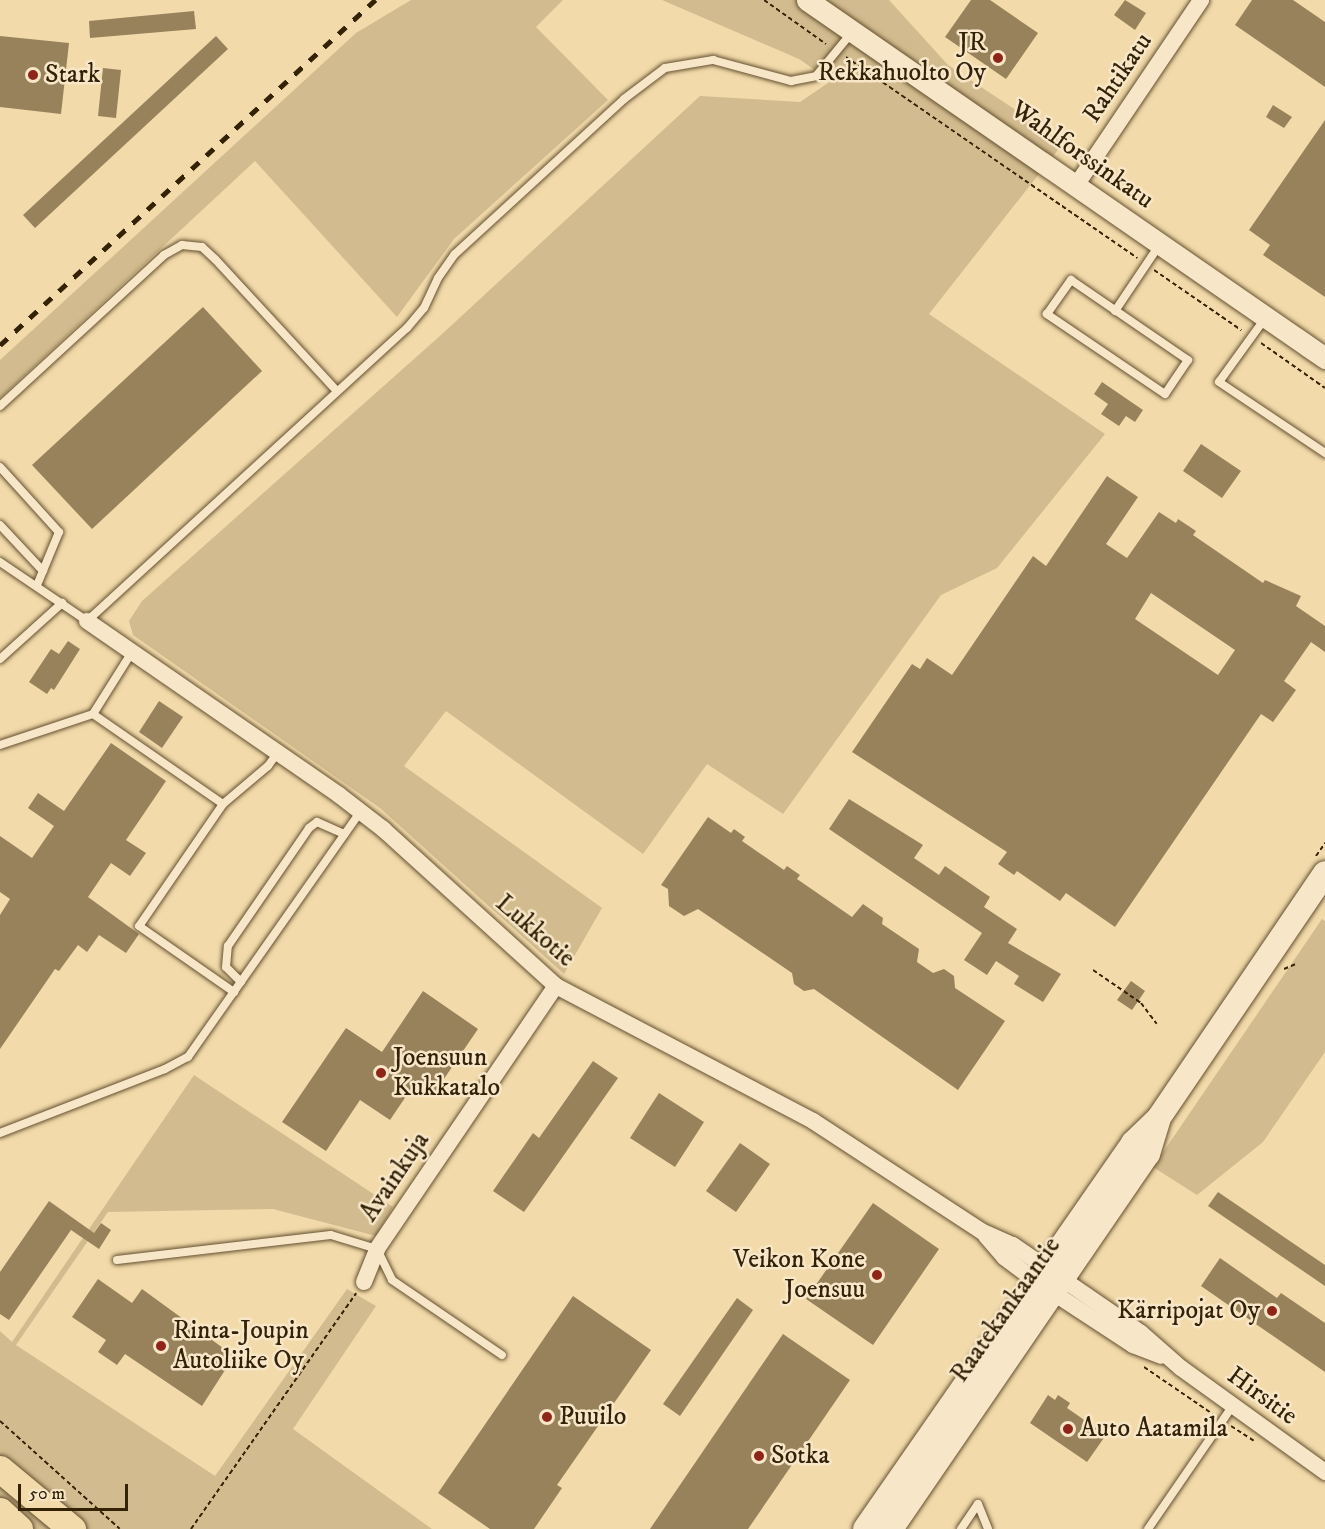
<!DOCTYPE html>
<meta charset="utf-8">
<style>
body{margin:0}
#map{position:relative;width:1325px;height:1529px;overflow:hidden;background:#f2daaa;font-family:"IM FELL DW Pica",serif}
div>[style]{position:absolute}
.green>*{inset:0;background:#d2bb8e}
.building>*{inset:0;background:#97825c}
.path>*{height:2px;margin-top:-1px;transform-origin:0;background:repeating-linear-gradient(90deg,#342207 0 4.5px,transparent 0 7.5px)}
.roads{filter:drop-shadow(0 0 2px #645030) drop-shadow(0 0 2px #645030)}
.service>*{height:8px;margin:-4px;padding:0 4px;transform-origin:4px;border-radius:4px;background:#f7e7c8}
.minor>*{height:16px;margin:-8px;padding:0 8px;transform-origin:8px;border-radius:8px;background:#f7e7c8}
.tertiary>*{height:21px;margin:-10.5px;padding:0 10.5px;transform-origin:10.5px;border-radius:10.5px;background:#f7e7c8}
.secondary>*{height:24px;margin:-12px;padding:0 12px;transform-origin:12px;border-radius:12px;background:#f7e7c8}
.trunk>*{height:27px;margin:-13.5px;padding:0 13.5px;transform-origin:13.5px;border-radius:13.5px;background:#f2daaa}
.rail>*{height:4.5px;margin-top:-2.25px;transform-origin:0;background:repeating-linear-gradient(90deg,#342207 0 10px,transparent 0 20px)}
.dots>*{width:16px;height:16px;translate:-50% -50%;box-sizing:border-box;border:3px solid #f7e7c8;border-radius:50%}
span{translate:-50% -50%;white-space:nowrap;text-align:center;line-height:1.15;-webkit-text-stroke:5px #f7e7c8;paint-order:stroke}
.poi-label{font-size:26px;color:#342207}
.right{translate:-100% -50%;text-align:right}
.left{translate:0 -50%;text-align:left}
.street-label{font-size:26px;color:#342207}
.scale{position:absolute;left:18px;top:1484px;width:110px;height:27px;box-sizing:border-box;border:3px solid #342207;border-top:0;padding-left:8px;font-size:18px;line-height:21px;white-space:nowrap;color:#342207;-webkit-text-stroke:4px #f7e7c8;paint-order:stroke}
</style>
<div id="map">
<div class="green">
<div style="clip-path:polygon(411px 0,563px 0,536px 27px,608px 100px,454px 239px,397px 317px,255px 161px,0 398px,0 360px,356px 33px)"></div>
<div style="clip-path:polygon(662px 0,889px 0,948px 65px,1064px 142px,929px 314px,1105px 434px,997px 568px,941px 595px,783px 814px,707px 764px,643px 854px,446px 711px,404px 766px,602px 908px,564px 974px,380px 808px,133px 635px,129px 621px,142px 601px,441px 335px,700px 96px,800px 102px,831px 81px,799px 59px)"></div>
<div style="clip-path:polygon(1322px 919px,1325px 921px,1325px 1052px,1263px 1142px,1197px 1195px,1153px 1167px)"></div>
<div style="clip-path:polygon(194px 1075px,393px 1207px,376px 1236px,273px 1209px,108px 1212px,16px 1345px,215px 1476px,347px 1289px,376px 1306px,293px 1429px,432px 1529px,0 1529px,0 1331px,12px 1342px)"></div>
</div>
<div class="building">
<div style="clip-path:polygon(971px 0,990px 0,1038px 33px,1006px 79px,945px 37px)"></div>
<div style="clip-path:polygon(1125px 0,1146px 13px,1135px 30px,1114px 15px)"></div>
<div style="clip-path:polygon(1252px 0,1293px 0,1325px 22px,1325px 87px,1235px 25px)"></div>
<div style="clip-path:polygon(194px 11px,196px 29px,90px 38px,89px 21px)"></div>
<div style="clip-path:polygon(0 36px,69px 43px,61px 114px,0 107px)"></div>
<div style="clip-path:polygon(216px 36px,228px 49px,35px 228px,23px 215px)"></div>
<div style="clip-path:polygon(103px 68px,121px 70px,116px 118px,98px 116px)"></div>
<div style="clip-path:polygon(1273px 105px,1292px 117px,1284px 128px,1266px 117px)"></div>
<div style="clip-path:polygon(1325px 120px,1325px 297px,1263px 255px,1270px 245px,1249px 230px)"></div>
<div style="clip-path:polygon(203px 307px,262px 371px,92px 529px,32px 465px)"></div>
<div style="clip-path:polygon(1102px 382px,1143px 410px,1135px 422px,1126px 416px,1119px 426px,1101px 414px,1108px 404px,1094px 394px)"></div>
<div style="clip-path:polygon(1201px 444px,1241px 471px,1222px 498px,1183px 471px)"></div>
<div style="clip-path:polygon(evenodd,1107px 476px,1138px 497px,1106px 544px,1127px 558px,1159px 512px,1176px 523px,1178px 519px,1196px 531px,1193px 535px,1263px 583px,1265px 580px,1301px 596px,1296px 606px,1325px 626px,1325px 652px,1311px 642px,1284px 681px,1296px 690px,1273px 722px,1261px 714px,1115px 927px,1066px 893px,1060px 901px,1017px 871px,1014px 875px,998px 864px,1007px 852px,852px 752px,912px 664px,920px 669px,927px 658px,952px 675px,1033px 556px,1046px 566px,1107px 476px,1151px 593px,1235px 650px,1218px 675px,1135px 619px,1151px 593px)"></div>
<div style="clip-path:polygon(68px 641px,80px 649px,54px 690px,51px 688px,47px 694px,29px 682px,51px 649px,59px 654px)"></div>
<div style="clip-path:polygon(159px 701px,183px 717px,162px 748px,139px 732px)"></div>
<div style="clip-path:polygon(111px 743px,166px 781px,126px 840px,146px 853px,130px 876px,111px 863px,88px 897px,139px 934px,126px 953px,99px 935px,87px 952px,78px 945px,59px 971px,55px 969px,0 1049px,0 915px,10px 899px,0 892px,0 836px,32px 858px,54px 826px,28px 808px,38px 793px,64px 811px)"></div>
<div style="clip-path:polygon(849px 799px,923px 845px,914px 858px,939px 875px,945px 866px,990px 897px,984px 907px,1017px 929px,1008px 943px,1061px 974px,1043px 1002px,1014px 984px,1019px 976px,996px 961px,987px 975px,964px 960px,982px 933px,829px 829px)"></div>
<div style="clip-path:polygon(708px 817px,731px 833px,734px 829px,745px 837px,742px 841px,784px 870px,787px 866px,800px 875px,797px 879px,852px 917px,863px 904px,883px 918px,882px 924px,919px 949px,917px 962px,933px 973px,944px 969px,954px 976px,955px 988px,1005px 1021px,958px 1090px,814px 989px,804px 991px,794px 984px,792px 973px,698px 909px,684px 916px,669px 906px,668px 889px,661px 885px)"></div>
<div style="clip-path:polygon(1131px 981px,1145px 991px,1132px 1010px,1117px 1000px)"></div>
<div style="clip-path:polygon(423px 991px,478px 1029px,435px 1092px,417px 1080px,390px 1120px,360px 1100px,326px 1151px,282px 1122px,346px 1028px,382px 1052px)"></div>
<div style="clip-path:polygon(593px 1061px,618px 1078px,524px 1212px,493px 1191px,533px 1133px,539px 1138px)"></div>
<div style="clip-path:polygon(659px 1093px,704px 1122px,675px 1167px,630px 1138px)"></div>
<div style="clip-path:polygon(740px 1143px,770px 1164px,736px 1212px,706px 1191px)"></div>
<div style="clip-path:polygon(1218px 1192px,1325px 1265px,1325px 1286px,1208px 1206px)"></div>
<div style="clip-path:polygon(49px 1201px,94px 1233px,101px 1223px,111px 1230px,99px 1249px,71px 1230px,9px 1320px,0 1314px,0 1272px)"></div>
<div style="clip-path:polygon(873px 1203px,939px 1249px,873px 1345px,806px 1299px)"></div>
<div style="clip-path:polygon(1220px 1258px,1277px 1298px,1281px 1293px,1325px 1323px,1325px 1372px,1201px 1286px)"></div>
<div style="clip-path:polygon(98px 1279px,132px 1303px,142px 1289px,234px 1356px,202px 1406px,125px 1354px,117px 1365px,98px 1352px,106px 1340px,72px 1317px)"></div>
<div style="clip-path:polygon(573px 1296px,651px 1350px,557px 1485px,562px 1488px,534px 1529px,490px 1529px,438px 1493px)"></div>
<div style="clip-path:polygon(737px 1298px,753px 1310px,680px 1416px,663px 1404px)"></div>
<div style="clip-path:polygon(783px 1334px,850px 1380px,748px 1529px,650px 1529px)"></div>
<div style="clip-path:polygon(1048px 1395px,1055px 1400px,1058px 1395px,1070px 1403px,1067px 1408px,1106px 1435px,1087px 1462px,1030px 1423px)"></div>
</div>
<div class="path">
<div style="left:764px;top:0;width:76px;rotate:35.4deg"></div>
<div style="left:846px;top:57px;width:354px;rotate:34.6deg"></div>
<div style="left:1154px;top:270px;width:106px;rotate:34.6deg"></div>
<div style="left:1261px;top:343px;width:78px;rotate:35.1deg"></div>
<div style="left:1316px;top:856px;width:16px;rotate:-55deg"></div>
<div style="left:1284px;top:969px;width:15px;rotate:-23deg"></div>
<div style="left:1093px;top:970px;width:58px;rotate:34.5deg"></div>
<div style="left:1141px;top:1003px;width:26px;rotate:53deg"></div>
<div style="left:1144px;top:1367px;width:85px;rotate:34.4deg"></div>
<div style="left:0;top:1421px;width:161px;rotate:42deg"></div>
<div style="left:1231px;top:1426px;width:27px;rotate:33deg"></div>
<div style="left:191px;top:1529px;width:288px;rotate:-55deg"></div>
</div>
<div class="roads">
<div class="service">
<div style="left:1071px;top:280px;width:142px;rotate:34.4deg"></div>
<div style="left:1188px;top:360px;width:41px;rotate:124.1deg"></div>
<div style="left:1165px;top:394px;width:143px;rotate:-145.9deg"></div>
<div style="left:1047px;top:314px;width:42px;rotate:-54.8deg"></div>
<div style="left:1115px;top:311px;width:81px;rotate:-56.1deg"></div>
<div style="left:1266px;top:317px;width:80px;rotate:125.9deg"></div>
<div style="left:1219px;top:382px;width:128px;rotate:33.8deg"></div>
<div style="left:0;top:406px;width:223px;rotate:-42.6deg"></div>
<div style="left:164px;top:255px;width:21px;rotate:-29deg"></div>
<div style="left:182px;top:245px;width:20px;rotate:6deg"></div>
<div style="left:202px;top:247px;width:18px;rotate:43deg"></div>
<div style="left:215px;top:259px;width:178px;rotate:47.3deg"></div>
<div style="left:0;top:467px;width:88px;rotate:47.8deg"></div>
<div style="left:59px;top:532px;width:57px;rotate:112.5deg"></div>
<div style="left:0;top:525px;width:63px;rotate:46.9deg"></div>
<div style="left:0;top:562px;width:105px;rotate:34.1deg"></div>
<div style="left:87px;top:621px;width:434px;rotate:-42.5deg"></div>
<div style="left:407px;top:328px;width:26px;rotate:-50deg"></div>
<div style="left:424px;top:308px;width:33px;rotate:-65deg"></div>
<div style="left:438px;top:278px;width:29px;rotate:-55deg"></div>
<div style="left:455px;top:254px;width:229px;rotate:-42.5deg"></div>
<div style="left:624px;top:99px;width:51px;rotate:-37.1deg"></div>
<div style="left:665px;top:68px;width:49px;rotate:-9.5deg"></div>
<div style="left:713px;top:60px;width:81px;rotate:15.1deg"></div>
<div style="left:791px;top:81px;width:25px;rotate:-11deg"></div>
<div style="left:816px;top:76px;width:58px;rotate:-50.6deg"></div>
<div style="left:0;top:659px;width:84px;rotate:-42.1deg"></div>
<div style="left:93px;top:714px;width:158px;rotate:34.7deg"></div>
<div style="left:223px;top:804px;width:148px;rotate:124.5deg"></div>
<div style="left:139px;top:926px;width:116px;rotate:34.8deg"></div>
<div style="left:0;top:745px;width:98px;rotate:-18.4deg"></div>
<div style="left:93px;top:714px;width:73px;rotate:-57.8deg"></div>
<div style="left:223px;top:804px;width:59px;rotate:-40.2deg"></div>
<div style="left:268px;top:766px;width:17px;rotate:-54deg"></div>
<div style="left:241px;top:982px;width:21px;rotate:-135deg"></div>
<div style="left:226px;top:967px;width:21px;rotate:-85deg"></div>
<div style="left:228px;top:946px;width:143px;rotate:-55.5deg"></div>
<div style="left:309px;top:828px;width:10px;rotate:-37deg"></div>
<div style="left:317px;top:822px;width:30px;rotate:24deg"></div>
<div style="left:0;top:1133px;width:177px;rotate:-21.2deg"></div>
<div style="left:165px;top:1069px;width:26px;rotate:-28deg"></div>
<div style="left:188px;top:1057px;width:301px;rotate:-54.9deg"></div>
<div style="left:117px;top:1260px;width:215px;rotate:-6.7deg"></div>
<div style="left:331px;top:1235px;width:48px;rotate:16.9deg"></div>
<div style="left:377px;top:1249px;width:34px;rotate:64deg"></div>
<div style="left:392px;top:1280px;width:133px;rotate:34.3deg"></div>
<div style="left:978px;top:1504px;width:27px;rotate:68deg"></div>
<div style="left:961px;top:1529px;width:30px;rotate:-56deg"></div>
<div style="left:1148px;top:1529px;width:148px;rotate:-55.5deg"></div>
</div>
<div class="minor">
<div style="left:1077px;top:184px;width:222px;rotate:-56deg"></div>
<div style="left:87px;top:621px;width:306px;rotate:34.6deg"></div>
<div style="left:339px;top:795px;width:56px;rotate:37.7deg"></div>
<div style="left:383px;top:829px;width:234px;rotate:42.2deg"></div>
<div style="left:556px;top:986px;width:290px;rotate:27.7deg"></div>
<div style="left:813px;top:1121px;width:201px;rotate:33.2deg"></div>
<div style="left:981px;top:1231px;width:35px;rotate:24deg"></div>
<div style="left:1013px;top:1245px;width:155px;rotate:34.5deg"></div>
<div style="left:1141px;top:1333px;width:53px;rotate:41.2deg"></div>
<div style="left:1181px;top:1368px;width:178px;rotate:35.8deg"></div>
<div style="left:986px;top:1236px;width:28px;rotate:49deg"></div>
<div style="left:1004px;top:1257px;width:41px;rotate:37.1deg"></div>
<div style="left:1037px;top:1282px;width:115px;rotate:33.3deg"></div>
<div style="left:1133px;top:1345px;width:30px;rotate:21deg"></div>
<div style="left:364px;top:1282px;width:35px;rotate:-68deg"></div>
<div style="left:377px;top:1249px;width:318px;rotate:-55.8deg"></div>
</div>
<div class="tertiary">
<div style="left:807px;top:0;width:630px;rotate:34.65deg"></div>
</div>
<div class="secondary">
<div style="left:865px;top:1529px;width:470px;rotate:-55.2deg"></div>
<div style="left:1133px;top:1143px;width:35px;rotate:-44deg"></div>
<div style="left:1158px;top:1119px;width:297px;rotate:-55.8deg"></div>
<div style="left:891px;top:1529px;width:455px;rotate:-55.6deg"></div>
<div style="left:1148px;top:1154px;width:34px;rotate:-73deg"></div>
</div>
<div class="trunk">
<div style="left:0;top:1469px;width:94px;rotate:39.8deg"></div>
<div style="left:0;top:1511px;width:26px;rotate:43deg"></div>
</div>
</div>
<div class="rail">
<div style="left:0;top:345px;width:510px;rotate:-42.61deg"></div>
</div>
<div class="dots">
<div style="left:998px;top:58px;background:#8f2418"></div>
<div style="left:33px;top:75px;background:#8f2418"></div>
<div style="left:381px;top:1073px;background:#8f2418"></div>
<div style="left:877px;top:1275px;background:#8f2418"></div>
<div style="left:1272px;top:1311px;background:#8f2418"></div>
<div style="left:161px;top:1346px;background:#8f2418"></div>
<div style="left:547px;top:1417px;background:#8f2418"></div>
<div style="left:1068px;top:1429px;background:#8f2418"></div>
<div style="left:759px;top:1456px;background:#8f2418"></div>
</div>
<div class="poi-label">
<span class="right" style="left:986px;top:58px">JR<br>Rekkahuolto Oy</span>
<span class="left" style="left:45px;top:75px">Stark</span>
<span class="left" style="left:393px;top:1073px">Joensuun<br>Kukkatalo</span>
<span class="right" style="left:865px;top:1275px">Veikon Kone<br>Joensuu</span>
<span class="right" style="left:1260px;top:1311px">Kärripojat Oy</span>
<span class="left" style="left:173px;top:1346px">Rinta-Joupin<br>Autoliike Oy</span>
<span class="left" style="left:559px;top:1417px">Puuilo</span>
<span class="left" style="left:1080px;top:1429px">Auto Aatamila</span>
<span class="left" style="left:771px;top:1456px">Sotka</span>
</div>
<div class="street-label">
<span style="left:1118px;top:78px;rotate:-56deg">Rahtikatu</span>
<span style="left:1082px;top:155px;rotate:35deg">Wahlforssinkatu</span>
<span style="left:535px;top:931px;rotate:41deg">Lukkotie</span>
<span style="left:395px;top:1177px;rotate:-56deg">Avainkuja</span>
<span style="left:1006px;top:1310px;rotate:-55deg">Raatekankaantie</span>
<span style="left:1262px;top:1396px;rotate:36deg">Hirsitie</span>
</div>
<div class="scale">50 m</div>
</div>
